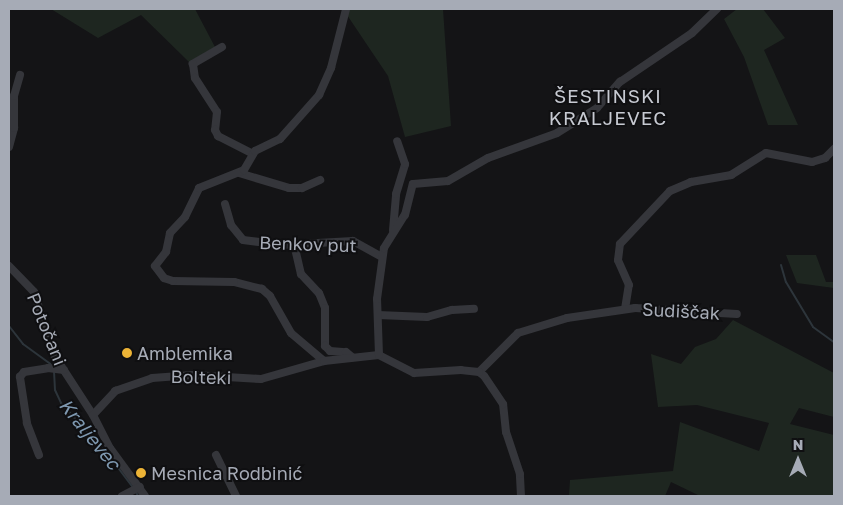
<!DOCTYPE html>
<meta charset="utf-8">
<style>
body{margin:0}
#map{position:relative;width:843px;height:505px;overflow:hidden;background:#141416;font-family:"Golos Text",sans-serif}
div>[style]{position:absolute}
.green>*{inset:0;background:#1e2620}
.stream>*{height:2px;margin:-1px;padding:0 1px;transform-origin:1px;border-radius:1px;background:#2d353b}
.minor>*{height:8px;margin:-4px;padding:0 4px;transform-origin:4px;border-radius:4px;background:#35363b}
.dots>*{width:14px;height:14px;translate:-50% -50%;box-sizing:border-box;border:2px solid #0f0f11;border-radius:50%}
span{translate:-50% -50%;white-space:nowrap;text-align:center;line-height:1.15;-webkit-text-stroke:4px #0f0f11;paint-order:stroke}
.street-label{font-size:18px;color:#a6abb6}
.poi-label{font-size:18px;color:#a6abb6}
.left{translate:0 -50%;text-align:left}
.neighbourhood-label{font-size:19px;color:#c7cad2;letter-spacing:1px}
.water-label{font-size:19px;color:#7e98b0;font-style:italic}
.frame{position:absolute;inset:0;border:10px solid #a6abb6;pointer-events:none}
.north{position:absolute;left:773px;top:435px;width:50px;height:50px;-webkit-text-stroke:4px #0f0f11;paint-order:stroke;rotate:0deg;font-size:14px;font-weight:700;line-height:20px;text-align:center;color:#a6abb6}
.north::after{content:'';display:block;margin:auto;width:18px;height:22px;background:#a6abb6;clip-path:polygon(50% 0,100% 100%,50% 72%,0 100%)}
</style>
<div id="map">
<div class="green">
<div style="clip-path:polygon(51px 9px,195px 9px,215px 47px,189px 62px,141px 15px,98px 38px)"></div>
<div style="clip-path:polygon(343px 9px,443px 9px,451px 126px,405px 137px,388px 76px)"></div>
<div style="clip-path:polygon(737px 9px,763px 9px,785px 38px,764px 50px,798px 125px,768px 125px,744px 57px,724px 19px)"></div>
<div style="clip-path:polygon(786px 255px,816px 255px,826px 282px,834px 282px,834px 288px,797px 283px)"></div>
<div style="clip-path:polygon(733px 320px,834px 373px,834px 417px,799px 408px,790px 424px,834px 435px,834px 496px,700px 496px,671px 482px,665px 496px,569px 495px,570px 480px,673px 471px,680px 422px,759px 451px,769px 423px,697px 405px,658px 407px,651px 354px,681px 364px,695px 347px,716px 339px)"></div>
</div>
<div class="stream">
<div style="left:781px;top:265px;width:18px;rotate:74deg"></div>
<div style="left:786px;top:282px;width:52px;rotate:59deg"></div>
<div style="left:813px;top:327px;width:26px;rotate:36deg"></div>
<div style="left:9px;top:326px;width:23px;rotate:52deg"></div>
<div style="left:23px;top:344px;width:37px;rotate:36deg"></div>
<div style="left:54px;top:371px;width:19px;rotate:87deg"></div>
<div style="left:55px;top:390px;width:14px;rotate:65deg"></div>
<div style="left:61px;top:403px;width:73px;rotate:47.8deg"></div>
<div style="left:110px;top:457px;width:39px;rotate:53deg"></div>
<div style="left:136px;top:492px;width:4px;rotate:63deg"></div>
</div>
<div class="minor">
<div style="left:222px;top:47px;width:34px;rotate:150deg"></div>
<div style="left:193px;top:64px;width:14px;rotate:82deg"></div>
<div style="left:195px;top:78px;width:40px;rotate:57.1deg"></div>
<div style="left:217px;top:112px;width:18px;rotate:96deg"></div>
<div style="left:215px;top:130px;width:7px;rotate:63deg"></div>
<div style="left:218px;top:136px;width:39px;rotate:27deg"></div>
<div style="left:9px;top:147px;width:20px;rotate:-75deg"></div>
<div style="left:14px;top:128px;width:32px;rotate:-90deg"></div>
<div style="left:14px;top:96px;width:22px;rotate:-74deg"></div>
<div style="left:239px;top:173px;width:52px;rotate:16.7deg"></div>
<div style="left:289px;top:188px;width:13px"></div>
<div style="left:302px;top:188px;width:20px;rotate:-24deg"></div>
<div style="left:225px;top:204px;width:22px;rotate:74deg"></div>
<div style="left:231px;top:225px;width:19px;rotate:51deg"></div>
<div style="left:243px;top:240px;width:39px;rotate:7deg"></div>
<div style="left:282px;top:245px;width:71px;rotate:-3.2deg"></div>
<div style="left:353px;top:241px;width:31px;rotate:29deg"></div>
<div style="left:393px;top:230px;width:36px;rotate:-85deg"></div>
<div style="left:396px;top:194px;width:31px;rotate:-73deg"></div>
<div style="left:405px;top:164px;width:24px;rotate:-109deg"></div>
<div style="left:294px;top:244px;width:31px;rotate:77deg"></div>
<div style="left:301px;top:274px;width:26px;rotate:47deg"></div>
<div style="left:319px;top:293px;width:16px;rotate:68deg"></div>
<div style="left:325px;top:308px;width:38px;rotate:90deg"></div>
<div style="left:325px;top:346px;width:7px;rotate:45deg"></div>
<div style="left:330px;top:351px;width:16px;rotate:4deg"></div>
<div style="left:346px;top:352px;width:8px;rotate:40deg"></div>
<div style="left:9px;top:266px;width:36px;rotate:46deg"></div>
<div style="left:34px;top:292px;width:66px;rotate:72.4deg"></div>
<div style="left:54px;top:355px;width:72px;rotate:57deg"></div>
<div style="left:93px;top:415px;width:37px;rotate:63deg"></div>
<div style="left:110px;top:448px;width:59px;rotate:53.9deg"></div>
<div style="left:625px;top:309px;width:24px;rotate:-81deg"></div>
<div style="left:629px;top:285px;width:27px;rotate:-114deg"></div>
<div style="left:618px;top:260px;width:16px;rotate:-83deg"></div>
<div style="left:620px;top:244px;width:73px;rotate:-46.7deg"></div>
<div style="left:670px;top:191px;width:23px;rotate:-23deg"></div>
<div style="left:691px;top:182px;width:41px;rotate:-9.9deg"></div>
<div style="left:731px;top:175px;width:41px;rotate:-32.2deg"></div>
<div style="left:766px;top:153px;width:47px;rotate:11.1deg"></div>
<div style="left:812px;top:162px;width:14px;rotate:-17deg"></div>
<div style="left:825px;top:158px;width:13px;rotate:-45deg"></div>
<div style="left:378px;top:315px;width:49px;rotate:2.3deg"></div>
<div style="left:427px;top:317px;width:26px;rotate:-16deg"></div>
<div style="left:452px;top:310px;width:22px;rotate:-3deg"></div>
<div style="left:324px;top:361px;width:43px;rotate:-139.7deg"></div>
<div style="left:291px;top:333px;width:43px;rotate:-119.6deg"></div>
<div style="left:270px;top:296px;width:11px;rotate:-139deg"></div>
<div style="left:262px;top:289px;width:29px;rotate:-166deg"></div>
<div style="left:234px;top:282px;width:61px;rotate:-179.1deg"></div>
<div style="left:173px;top:281px;width:9px;rotate:-162deg"></div>
<div style="left:164px;top:278px;width:15px;rotate:-127deg"></div>
<div style="left:155px;top:266px;width:18px;rotate:-52deg"></div>
<div style="left:166px;top:252px;width:19px;rotate:-78deg"></div>
<div style="left:170px;top:233px;width:22px;rotate:-47deg"></div>
<div style="left:185px;top:217px;width:32px;rotate:-64deg"></div>
<div style="left:199px;top:188px;width:48px;rotate:-21.8deg"></div>
<div style="left:244px;top:170px;width:22px;rotate:-60deg"></div>
<div style="left:255px;top:151px;width:28px;rotate:-26deg"></div>
<div style="left:280px;top:139px;width:59px;rotate:-48.4deg"></div>
<div style="left:319px;top:95px;width:30px;rotate:-66deg"></div>
<div style="left:331px;top:68px;width:61px;rotate:-75.7deg"></div>
<div style="left:479px;top:372px;width:55px;rotate:-45deg"></div>
<div style="left:518px;top:333px;width:51px;rotate:-17deg"></div>
<div style="left:567px;top:318px;width:69px;rotate:-8.4deg"></div>
<div style="left:635px;top:308px;width:102px;rotate:3.4deg"></div>
<div style="left:93px;top:415px;width:33px;rotate:-47deg"></div>
<div style="left:115px;top:391px;width:39px;rotate:-19deg"></div>
<div style="left:152px;top:378px;width:41px;rotate:-4.2deg"></div>
<div style="left:193px;top:375px;width:68px;rotate:3.4deg"></div>
<div style="left:261px;top:379px;width:66px;rotate:-15.9deg"></div>
<div style="left:324px;top:361px;width:55px;rotate:-6.2deg"></div>
<div style="left:39px;top:455px;width:34px;rotate:-111deg"></div>
<div style="left:27px;top:423px;width:47px;rotate:-98.7deg"></div>
<div style="left:20px;top:377px;width:6px;rotate:-51deg"></div>
<div style="left:24px;top:372px;width:24px;rotate:-9deg"></div>
<div style="left:48px;top:368px;width:16px;rotate:7deg"></div>
<div style="left:216px;top:455px;width:46px;rotate:64deg"></div>
<div style="left:122px;top:496px;width:20px;rotate:-27deg"></div>
<div style="left:521px;top:496px;width:22px;rotate:-93deg"></div>
<div style="left:520px;top:474px;width:44px;rotate:-108.4deg"></div>
<div style="left:506px;top:432px;width:28px;rotate:-96deg"></div>
<div style="left:503px;top:404px;width:34px;rotate:-124deg"></div>
<div style="left:484px;top:376px;width:6px;rotate:-141deg"></div>
<div style="left:479px;top:372px;width:18px;rotate:-174deg"></div>
<div style="left:461px;top:370px;width:47px;rotate:176.3deg"></div>
<div style="left:414px;top:373px;width:39px;rotate:-153deg"></div>
<div style="left:379px;top:355px;width:56px;rotate:-92deg"></div>
<div style="left:377px;top:299px;width:51px;rotate:-82.2deg"></div>
<div style="left:384px;top:248px;width:39px;rotate:-58deg"></div>
<div style="left:405px;top:215px;width:32px;rotate:-76deg"></div>
<div style="left:413px;top:184px;width:35px;rotate:-5deg"></div>
<div style="left:448px;top:181px;width:46px;rotate:-29.9deg"></div>
<div style="left:488px;top:158px;width:73px;rotate:-19.9deg"></div>
<div style="left:557px;top:133px;width:47px;rotate:-32deg"></div>
<div style="left:597px;top:108px;width:35px;rotate:-49deg"></div>
<div style="left:620px;top:82px;width:87px;rotate:-34.2deg"></div>
<div style="left:692px;top:33px;width:35px;rotate:-44deg"></div>
</div>
<div class="dots">
<div style="left:127px;top:353px;background:#ecb336"></div>
<div style="left:141px;top:473px;background:#ecb336"></div>
</div>
<div class="street-label">
<span style="left:308px;top:244px;rotate:2deg">Benkov put</span>
<span style="left:681px;top:311px;rotate:3deg">Sudiščak</span>
<span style="left:47px;top:329px;rotate:68deg">Potočani</span>
<span style="left:201px;top:377px;rotate:1deg">Bolteki</span>
</div>
<div class="poi-label">
<span class="left" style="left:137px;top:353px">Amblemika</span>
<span class="left" style="left:151px;top:473px">Mesnica Rodbinić</span>
</div>
<div class="neighbourhood-label">
<span style="left:608px;top:107px">ŠESTINSKI<br>KRALJEVEC</span>
</div>
<div class="water-label">
<span style="left:90px;top:434px;rotate:51deg">Kraljevec</span>
</div>
<div class="frame"></div>
<div class="north">N</div>
</div>
